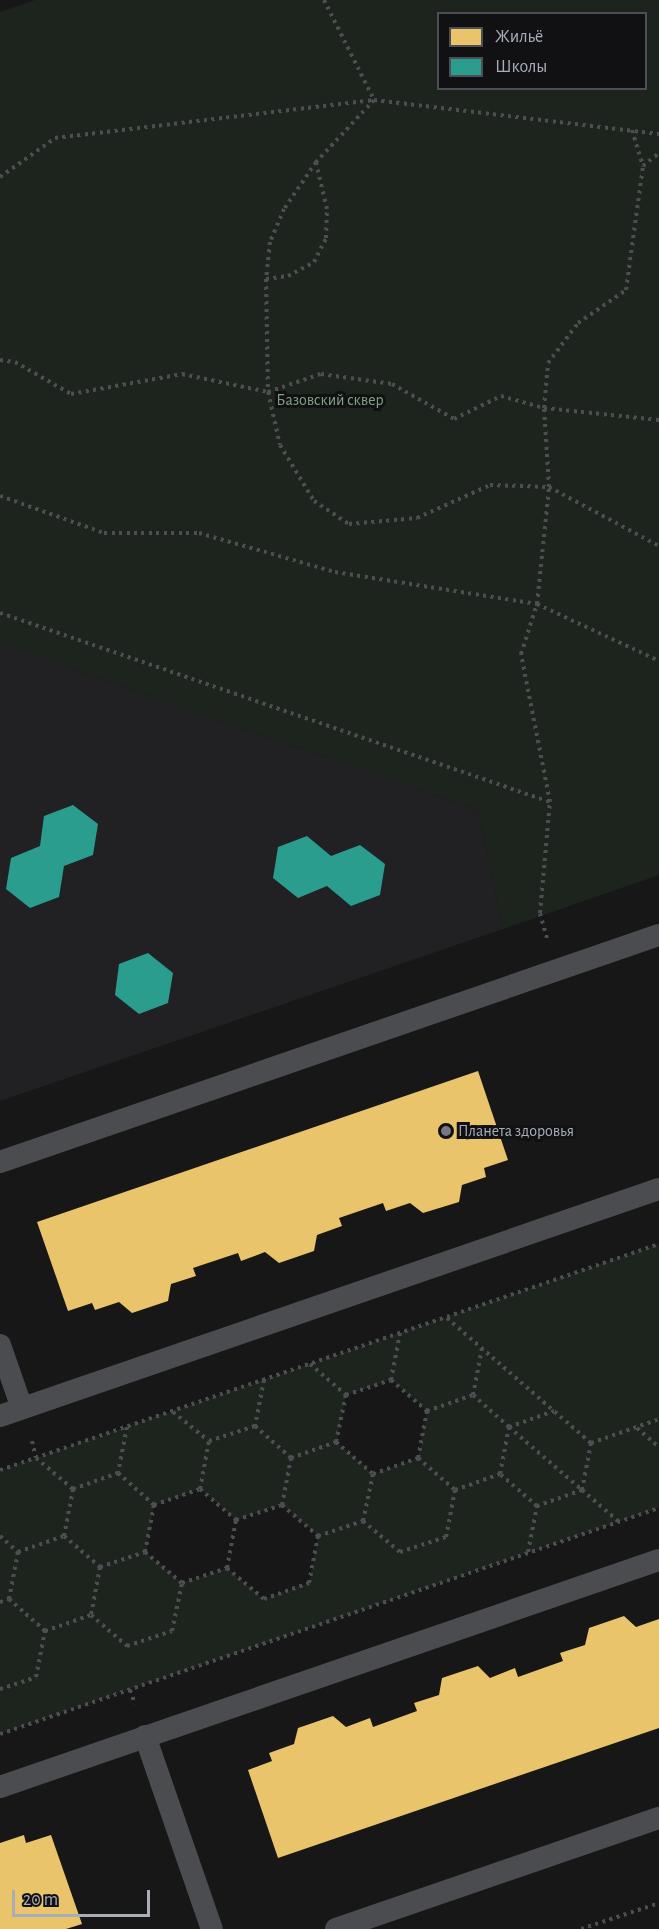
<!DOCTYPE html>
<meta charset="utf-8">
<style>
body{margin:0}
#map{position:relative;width:659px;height:1929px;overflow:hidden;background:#171717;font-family:"Alegreya Sans",sans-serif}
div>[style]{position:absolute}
.built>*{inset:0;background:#212123}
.green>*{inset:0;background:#1d241e}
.homes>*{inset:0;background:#e9c46a}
.schools>*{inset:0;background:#2a9d8f}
.path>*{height:4px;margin-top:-2px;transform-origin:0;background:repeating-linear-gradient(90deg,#4d4e52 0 3px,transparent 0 7.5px)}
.lane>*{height:22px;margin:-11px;padding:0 11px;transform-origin:11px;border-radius:11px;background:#4b4c50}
.dots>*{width:16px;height:16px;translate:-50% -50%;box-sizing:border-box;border:3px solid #111113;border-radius:50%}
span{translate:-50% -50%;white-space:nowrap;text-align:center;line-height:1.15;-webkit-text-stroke:6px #111113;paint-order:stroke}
.park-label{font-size:16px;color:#7fa381}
.poi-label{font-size:16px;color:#a8adb8}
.left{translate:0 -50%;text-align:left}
.legend{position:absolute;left:437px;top:12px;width:210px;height:78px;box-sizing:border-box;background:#111113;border:2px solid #4d4f55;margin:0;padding:8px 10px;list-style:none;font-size:18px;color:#a8adb8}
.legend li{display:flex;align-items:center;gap:12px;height:30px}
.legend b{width:30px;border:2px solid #4d4f55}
.scale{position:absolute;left:12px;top:1890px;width:138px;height:27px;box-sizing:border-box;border:3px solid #a8adb8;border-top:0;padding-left:8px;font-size:18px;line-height:21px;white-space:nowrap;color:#a8adb8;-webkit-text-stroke:4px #111113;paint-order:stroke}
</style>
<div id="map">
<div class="built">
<div style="clip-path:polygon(0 644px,478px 810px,503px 929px,0 1101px)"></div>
</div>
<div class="green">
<div style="clip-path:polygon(evenodd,35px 0,659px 0,659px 875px,503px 929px,478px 810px,0 644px,0 12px,35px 0,438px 14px,646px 14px,646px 88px,438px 88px,438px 14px)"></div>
<div style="clip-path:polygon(evenodd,659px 1244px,659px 1508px,0 1734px,0 1470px,659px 1244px,391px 1380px,427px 1411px,418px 1458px,373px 1474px,337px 1442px,346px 1395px,391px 1380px,659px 1244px,200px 1489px,236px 1520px,282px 1505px,318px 1536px,309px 1583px,264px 1599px,227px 1568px,182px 1583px,146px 1552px,154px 1505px,200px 1489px)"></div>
</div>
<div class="homes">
<div style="clip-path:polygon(478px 1071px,508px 1160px,484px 1168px,486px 1177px,462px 1185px,459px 1202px,423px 1213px,410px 1203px,386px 1211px,383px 1203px,339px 1218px,342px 1226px,317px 1235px,314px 1251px,279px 1263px,265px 1252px,241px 1261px,238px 1253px,193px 1268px,196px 1276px,171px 1284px,168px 1301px,132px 1313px,119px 1302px,95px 1310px,92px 1303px,68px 1311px,37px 1222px)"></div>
<div style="clip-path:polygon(624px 1616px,636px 1627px,659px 1619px,659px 1728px,278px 1858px,248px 1770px,272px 1761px,269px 1753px,294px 1744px,298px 1728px,333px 1716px,346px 1727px,370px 1718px,373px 1727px,417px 1711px,414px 1703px,439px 1695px,442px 1678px,478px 1666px,490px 1678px,515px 1668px,518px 1677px,563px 1661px,560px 1653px,585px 1645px,589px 1628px)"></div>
<div style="clip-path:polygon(24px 1835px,26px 1843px,51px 1835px,82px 1924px,66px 1929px,0 1929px,0 1843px)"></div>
</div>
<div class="schools">
<div style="clip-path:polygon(73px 805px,98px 824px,93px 855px,64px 866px,59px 897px,30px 908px,6px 889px,11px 858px,40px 846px,44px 816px)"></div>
<div style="clip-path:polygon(307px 836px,331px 856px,360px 845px,385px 864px,380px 895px,351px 906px,327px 886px,298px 898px,273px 878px,278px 847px)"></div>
<div style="clip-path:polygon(148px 953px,173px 973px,168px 1003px,139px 1014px,115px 995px,119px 964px)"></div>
</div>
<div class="path">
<div style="left:324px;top:0;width:112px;rotate:63.4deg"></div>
<div style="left:374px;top:100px;width:85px;rotate:133.1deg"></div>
<div style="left:316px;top:162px;width:57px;rotate:124.2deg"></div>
<div style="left:284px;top:209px;width:36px;rotate:113deg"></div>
<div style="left:270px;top:242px;width:37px;rotate:96deg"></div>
<div style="left:266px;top:279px;width:113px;rotate:89deg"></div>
<div style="left:268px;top:392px;width:54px;rotate:77.2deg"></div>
<div style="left:280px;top:445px;width:66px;rotate:58.7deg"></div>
<div style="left:314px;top:501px;width:42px;rotate:33.3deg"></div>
<div style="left:349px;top:524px;width:68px;rotate:-5deg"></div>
<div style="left:417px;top:518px;width:80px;rotate:-24.3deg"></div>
<div style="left:490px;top:485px;width:59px;rotate:1.9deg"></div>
<div style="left:549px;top:487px;width:125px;rotate:28.2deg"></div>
<div style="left:632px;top:130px;width:38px;rotate:73deg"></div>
<div style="left:643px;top:166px;width:21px;rotate:-39deg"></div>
<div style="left:0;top:177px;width:67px;rotate:-35.3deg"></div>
<div style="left:55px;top:138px;width:321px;rotate:-6.8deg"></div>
<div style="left:374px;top:100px;width:287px;rotate:6.8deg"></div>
<div style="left:266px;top:279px;width:22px;rotate:-8deg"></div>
<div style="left:288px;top:276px;width:30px;rotate:-28deg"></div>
<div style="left:314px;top:262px;width:27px;rotate:-63deg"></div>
<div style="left:326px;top:238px;width:29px;rotate:-88deg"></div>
<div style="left:327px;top:209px;width:47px;rotate:-103.4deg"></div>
<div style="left:0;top:360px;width:15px;rotate:8deg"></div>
<div style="left:15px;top:362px;width:64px;rotate:29.7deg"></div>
<div style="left:71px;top:394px;width:113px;rotate:-10.2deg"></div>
<div style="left:182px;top:374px;width:88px;rotate:11.8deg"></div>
<div style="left:268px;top:392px;width:56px;rotate:-18.8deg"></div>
<div style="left:321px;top:374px;width:72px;rotate:8deg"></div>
<div style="left:392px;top:384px;width:71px;rotate:29.4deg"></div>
<div style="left:454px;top:419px;width:52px;rotate:-26.1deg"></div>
<div style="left:501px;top:396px;width:45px;rotate:15.6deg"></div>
<div style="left:544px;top:408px;width:116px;rotate:6deg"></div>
<div style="left:0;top:496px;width:110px;rotate:19.6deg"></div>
<div style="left:104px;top:533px;width:95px"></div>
<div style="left:199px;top:533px;width:141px;rotate:16deg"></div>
<div style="left:335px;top:572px;width:205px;rotate:9deg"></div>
<div style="left:537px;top:604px;width:135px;rotate:25deg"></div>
<div style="left:0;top:613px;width:582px;rotate:18.96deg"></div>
<div style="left:547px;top:938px;width:26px;rotate:-106deg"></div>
<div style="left:540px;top:913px;width:111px;rotate:-84.9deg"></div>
<div style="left:550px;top:802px;width:151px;rotate:-101.1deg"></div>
<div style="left:521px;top:654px;width:52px;rotate:-72.3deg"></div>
<div style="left:537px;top:604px;width:118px;rotate:-84.1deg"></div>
<div style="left:549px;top:487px;width:79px;rotate:-93.6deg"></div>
<div style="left:544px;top:408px;width:45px;rotate:-84.9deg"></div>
<div style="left:548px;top:363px;width:50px;rotate:-53.1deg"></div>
<div style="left:578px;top:323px;width:58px;rotate:-34.5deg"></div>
<div style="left:626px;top:290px;width:125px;rotate:-82.2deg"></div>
<div style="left:447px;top:1318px;width:191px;rotate:41deg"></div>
<div style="left:591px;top:1443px;width:72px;rotate:-19.4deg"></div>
<div style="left:482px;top:1348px;width:48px;rotate:100.8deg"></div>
<div style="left:473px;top:1395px;width:48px;rotate:41.6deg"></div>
<div style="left:509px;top:1427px;width:48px;rotate:-19.6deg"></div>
<div style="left:310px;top:1364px;width:48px;rotate:40.7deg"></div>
<div style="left:264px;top:1380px;width:47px;rotate:101.1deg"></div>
<div style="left:255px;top:1426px;width:48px;rotate:41.6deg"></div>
<div style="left:291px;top:1458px;width:48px;rotate:-19.6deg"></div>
<div style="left:391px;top:1380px;width:48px;rotate:40.7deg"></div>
<div style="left:391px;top:1380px;width:48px;rotate:-79.2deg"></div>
<div style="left:346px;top:1395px;width:48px;rotate:102deg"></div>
<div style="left:336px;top:1442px;width:49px;rotate:40.9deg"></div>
<div style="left:373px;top:1474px;width:48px;rotate:-19.6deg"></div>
<div style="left:346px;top:1395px;width:47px;rotate:-18.4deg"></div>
<div style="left:427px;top:1411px;width:49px;rotate:-19.2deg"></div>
<div style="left:173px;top:1412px;width:46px;rotate:38.9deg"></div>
<div style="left:209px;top:1441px;width:48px;rotate:-18.1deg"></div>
<div style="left:127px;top:1427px;width:47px;rotate:101.1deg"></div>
<div style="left:118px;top:1473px;width:48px;rotate:41.6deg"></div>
<div style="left:509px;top:1427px;width:96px;rotate:40.8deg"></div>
<div style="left:582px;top:1490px;width:48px;rotate:160.4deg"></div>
<div style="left:537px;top:1506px;width:49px;rotate:-139.1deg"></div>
<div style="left:500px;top:1474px;width:48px;rotate:-79.2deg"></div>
<div style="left:637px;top:1428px;width:29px;rotate:41deg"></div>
<div style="left:32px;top:1441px;width:17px;rotate:77deg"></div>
<div style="left:36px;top:1458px;width:48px;rotate:40deg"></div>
<div style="left:73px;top:1489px;width:48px;rotate:-19.6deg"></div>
<div style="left:591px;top:1443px;width:48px;rotate:100.8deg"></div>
<div style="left:582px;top:1490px;width:48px;rotate:40.7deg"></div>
<div style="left:418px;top:1458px;width:49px;rotate:40.9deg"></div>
<div style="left:455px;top:1490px;width:48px;rotate:-19.6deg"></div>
<div style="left:418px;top:1458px;width:48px;rotate:-79.2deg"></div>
<div style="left:0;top:1470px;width:697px;rotate:-18.93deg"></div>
<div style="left:373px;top:1474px;width:48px;rotate:102deg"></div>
<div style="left:363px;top:1521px;width:48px;rotate:40deg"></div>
<div style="left:400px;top:1552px;width:48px;rotate:-18.1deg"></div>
<div style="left:446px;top:1537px;width:48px;rotate:-79.2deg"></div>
<div style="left:73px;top:1489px;width:48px;rotate:100.8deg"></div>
<div style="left:64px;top:1536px;width:48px;rotate:40.7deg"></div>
<div style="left:100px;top:1567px;width:47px;rotate:-18.4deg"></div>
<div style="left:200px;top:1489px;width:49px;rotate:-79.4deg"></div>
<div style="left:200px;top:1489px;width:48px;rotate:40.7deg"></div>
<div style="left:154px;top:1505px;width:48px;rotate:100.8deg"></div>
<div style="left:145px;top:1552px;width:48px;rotate:40deg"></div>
<div style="left:182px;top:1583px;width:47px;rotate:-18.4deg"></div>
<div style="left:154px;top:1505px;width:49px;rotate:-19.2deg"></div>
<div style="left:282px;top:1505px;width:48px;rotate:-79.2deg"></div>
<div style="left:282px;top:1505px;width:48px;rotate:40.7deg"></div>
<div style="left:236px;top:1520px;width:48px;rotate:-18.1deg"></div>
<div style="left:0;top:1536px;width:24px;rotate:42deg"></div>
<div style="left:18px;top:1552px;width:49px;rotate:-19.2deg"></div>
<div style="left:318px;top:1536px;width:47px;rotate:-18.4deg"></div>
<div style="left:18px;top:1552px;width:48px;rotate:100.8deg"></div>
<div style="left:9px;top:1599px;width:48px;rotate:41.6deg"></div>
<div style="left:45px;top:1631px;width:49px;rotate:-19.2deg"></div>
<div style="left:528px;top:1552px;width:47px;rotate:-78.9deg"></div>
<div style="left:100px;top:1567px;width:49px;rotate:100.6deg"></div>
<div style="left:91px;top:1615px;width:48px;rotate:40.7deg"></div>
<div style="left:127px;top:1646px;width:47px;rotate:-18.4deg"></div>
<div style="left:172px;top:1631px;width:49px;rotate:-78.2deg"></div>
<div style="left:227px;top:1568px;width:48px;rotate:40deg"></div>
<div style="left:264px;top:1599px;width:48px;rotate:-19.6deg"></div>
<div style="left:309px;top:1583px;width:48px;rotate:-79.2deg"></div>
<div style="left:227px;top:1568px;width:49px;rotate:-79.4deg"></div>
<div style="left:0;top:1602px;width:9px;rotate:-18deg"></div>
<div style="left:0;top:1689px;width:38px;rotate:-18deg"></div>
<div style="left:36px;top:1677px;width:47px;rotate:-78.9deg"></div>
<div style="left:130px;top:1690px;width:15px;rotate:70deg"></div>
<div style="left:0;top:1734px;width:697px;rotate:-18.93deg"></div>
<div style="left:581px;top:1929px;width:82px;rotate:-18.4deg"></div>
</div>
<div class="lane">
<div style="left:0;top:1162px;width:697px;rotate:-19.01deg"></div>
<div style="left:0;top:1345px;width:67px;rotate:70.8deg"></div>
<div style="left:0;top:1416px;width:697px;rotate:-19.01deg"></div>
<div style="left:145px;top:1736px;width:204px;rotate:70.9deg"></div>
<div style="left:0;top:1787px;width:697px;rotate:-19.01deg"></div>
<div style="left:336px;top:1929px;width:342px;rotate:-19deg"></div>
</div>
<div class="dots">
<div style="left:446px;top:1131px;background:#757880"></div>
</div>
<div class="park-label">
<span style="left:330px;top:400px">Базовский сквер</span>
</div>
<div class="poi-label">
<span class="left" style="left:458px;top:1131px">Планета здоровья</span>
</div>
<ul class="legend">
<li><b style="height:16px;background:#e9c46a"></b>Жильё</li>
<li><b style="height:16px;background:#2a9d8f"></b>Школы</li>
</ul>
<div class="scale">20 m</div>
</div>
